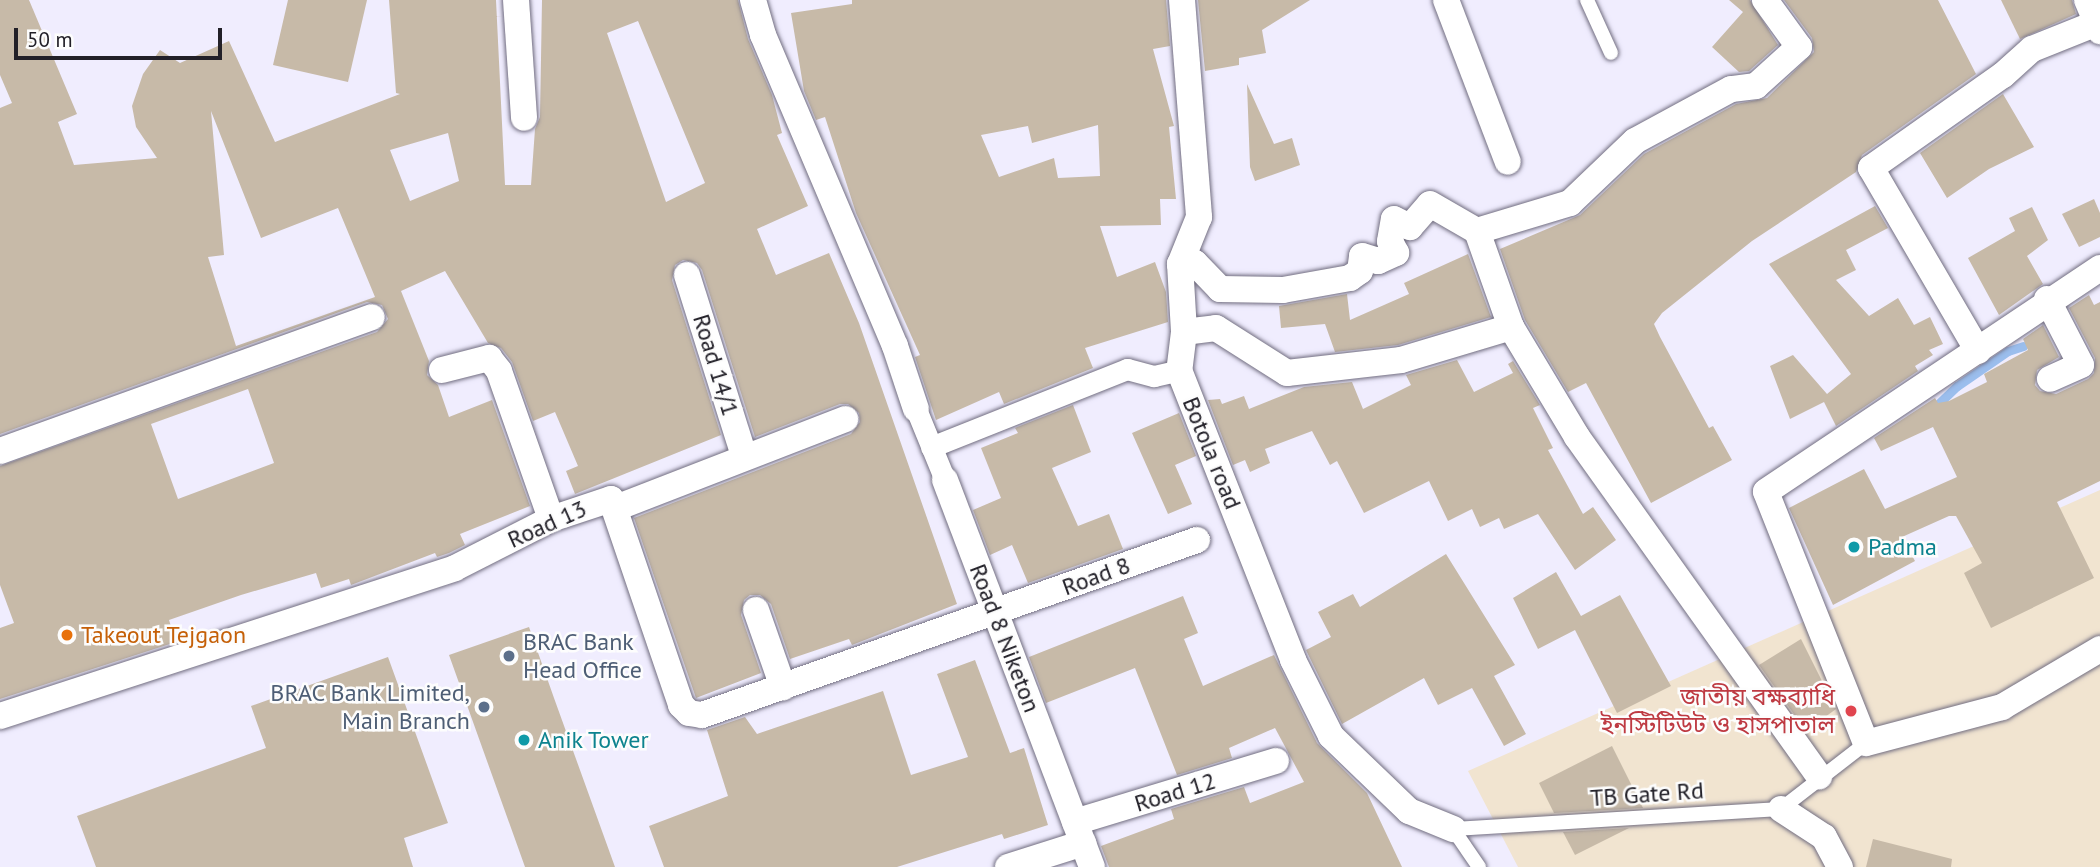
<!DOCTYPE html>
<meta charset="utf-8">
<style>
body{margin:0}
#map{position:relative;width:2100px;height:867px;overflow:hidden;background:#f0edfe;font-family:"PT Sans","Noto Sans Bengali",sans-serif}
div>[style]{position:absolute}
.medical>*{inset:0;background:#f1e4d0}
.stream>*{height:9px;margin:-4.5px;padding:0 4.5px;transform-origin:4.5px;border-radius:4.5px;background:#9bbeed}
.building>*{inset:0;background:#c7baa8}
.roads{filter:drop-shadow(0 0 2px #716d80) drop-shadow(0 0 2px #716d80)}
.service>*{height:14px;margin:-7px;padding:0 7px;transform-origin:7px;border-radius:7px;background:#fff}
.pedestrian>*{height:21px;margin:-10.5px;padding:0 10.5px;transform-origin:10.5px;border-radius:10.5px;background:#fff}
.minor>*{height:26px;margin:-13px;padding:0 13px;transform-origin:13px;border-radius:13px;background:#fff}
.dots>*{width:19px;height:19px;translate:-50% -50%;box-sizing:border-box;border:4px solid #fdfdfd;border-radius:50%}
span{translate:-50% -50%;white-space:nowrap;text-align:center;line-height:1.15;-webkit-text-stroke:5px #fdfdfd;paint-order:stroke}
.street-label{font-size:24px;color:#222028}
.culture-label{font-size:24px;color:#0d838f}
.left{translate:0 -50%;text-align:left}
.food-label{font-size:24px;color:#c56008}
.service-label{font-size:24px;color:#4e5e75}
.right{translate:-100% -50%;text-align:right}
.health-label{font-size:24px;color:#be3a42}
.scale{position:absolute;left:14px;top:28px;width:208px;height:32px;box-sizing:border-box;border:4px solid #222028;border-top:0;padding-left:9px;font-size:21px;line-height:24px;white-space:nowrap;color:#222028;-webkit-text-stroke:5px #fdfdfd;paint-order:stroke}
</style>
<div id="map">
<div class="medical">
<div style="clip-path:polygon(2100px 490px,2100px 867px,1518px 867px,1468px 771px)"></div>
</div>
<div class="stream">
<div style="left:1933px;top:409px;width:33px;rotate:-44deg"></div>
<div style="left:1957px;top:386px;width:62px;rotate:-34.5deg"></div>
<div style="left:2008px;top:351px;width:16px;rotate:-18deg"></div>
</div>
<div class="building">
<div style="clip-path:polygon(evenodd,0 0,29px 0,77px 114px,58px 122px,74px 165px,157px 158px,136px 127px,132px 106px,143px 74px,160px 50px,180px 63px,229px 41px,275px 142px,400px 94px,396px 93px,389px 0,496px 0,505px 185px,531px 185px,535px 129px,540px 117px,542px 0,738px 0,748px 39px,772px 95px,782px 133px,777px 135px,808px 206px,757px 229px,776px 275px,829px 253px,859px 323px,957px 604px,852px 645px,849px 639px,790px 659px,771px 604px,760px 595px,750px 595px,744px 600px,741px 615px,761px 673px,696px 698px,634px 518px,851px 434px,860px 422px,859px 413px,848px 404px,840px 404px,755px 437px,702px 270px,697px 263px,683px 260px,675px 265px,672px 280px,721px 435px,575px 494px,566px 471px,578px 466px,555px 412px,533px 421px,512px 362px,501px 348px,488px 343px,445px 271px,401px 291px,429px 361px,427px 375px,438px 385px,449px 417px,492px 400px,530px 506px,460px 534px,465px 545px,449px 553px,437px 557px,435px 553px,351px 585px,349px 579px,321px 588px,316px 573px,241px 595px,169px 620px,176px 642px,0 699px,0 628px,14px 623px,0 585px,0 466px,377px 332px,388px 319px,382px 305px,367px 302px,0 434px,0 108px,12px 103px,0 75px,0 0,638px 21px,705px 183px,666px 202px,607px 33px,638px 21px,0 0,211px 111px,261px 238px,338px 208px,375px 297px,236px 346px,208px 257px,224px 255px,211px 111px,0 0,448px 133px,459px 181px,410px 201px,390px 150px,448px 133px,0 0,248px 389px,274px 463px,178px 499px,151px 424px,248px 389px)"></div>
<div style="clip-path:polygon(288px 0,367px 0,348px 82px,273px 65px)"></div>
<div style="clip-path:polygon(evenodd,852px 0,1166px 0,1170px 46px,1153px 49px,1174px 126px,1169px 127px,1176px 199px,1160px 199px,1161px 225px,1100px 226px,1117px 277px,1155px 262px,1166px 292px,1168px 322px,1085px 348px,1093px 368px,1004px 404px,999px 392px,936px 420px,915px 357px,920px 355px,856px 213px,825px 117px,816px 120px,804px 91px,791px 13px,852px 4px,852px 0,1098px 125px,1100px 176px,1058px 178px,1054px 158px,999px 177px,981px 135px,1028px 126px,1032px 143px,1098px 125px)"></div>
<div style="clip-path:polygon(1198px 0,1310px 0,1262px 30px,1266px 53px,1239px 58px,1239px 65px,1205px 71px)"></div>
<div style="clip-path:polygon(1729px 0,1750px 0,1778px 45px,1749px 71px,1739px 72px,1712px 47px,1743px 12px)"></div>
<div style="clip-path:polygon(1784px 0,1938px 0,1976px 74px,1862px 155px,1856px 172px,1752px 241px,1662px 313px,1654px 324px,1660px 337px,1709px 428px,1713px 426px,1732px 460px,1651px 503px,1586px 383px,1568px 392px,1525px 320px,1500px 249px,1580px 215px,1644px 154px,1736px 104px,1767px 98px,1814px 52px,1812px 38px)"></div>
<div style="clip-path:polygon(2001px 0,2072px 0,2076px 14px,2020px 39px)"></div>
<div style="clip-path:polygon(1247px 84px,1274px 144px,1292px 138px,1300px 165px,1255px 181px,1250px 167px)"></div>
<div style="clip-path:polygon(2003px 94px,2034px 147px,1989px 169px,1947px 198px,1920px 153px)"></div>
<div style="clip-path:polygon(2094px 199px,2100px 213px,2100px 237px,2079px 247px,2062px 214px)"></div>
<div style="clip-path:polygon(1875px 206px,1888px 228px,1846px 250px,1856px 270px,1836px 280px,1869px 316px,1898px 298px,1914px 325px,1930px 317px,1943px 344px,1929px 350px,1933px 355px,1915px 366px,1918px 371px,1836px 426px,1824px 402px,1790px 419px,1770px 366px,1793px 355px,1827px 394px,1851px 374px,1769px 264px)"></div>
<div style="clip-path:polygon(2032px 207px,2048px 240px,2027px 256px,2043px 284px,1999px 315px,1968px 258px,2015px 231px,2009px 218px)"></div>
<div style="clip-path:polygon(1468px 254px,1491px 317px,1398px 345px,1335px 352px,1325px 324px,1281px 328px,1279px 306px,1347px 294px,1350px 320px,1409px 294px,1404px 283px)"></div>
<div style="clip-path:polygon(2089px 295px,2094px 305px,2100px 302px,2100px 481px,2057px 502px,2094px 578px,1991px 628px,1964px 573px,1982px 563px,1956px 516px,1949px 516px,1902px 537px,1915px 561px,1833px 605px,1789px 508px,1864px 469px,1885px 509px,1957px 477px,1933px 427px,1881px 451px,1874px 438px,1935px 398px,1938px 403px,1949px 401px,1987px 382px,1984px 374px,2028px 350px,2023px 339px,2043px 325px,2059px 357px,2037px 370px,2035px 385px,2040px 391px,2056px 394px,2088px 379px,2094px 373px,2095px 358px,2069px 308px)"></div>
<div style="clip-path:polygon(1457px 360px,1474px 392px,1513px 373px,1508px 364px,1513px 361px,1540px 405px,1533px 408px,1553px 448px,1548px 450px,1583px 514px,1593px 507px,1616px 540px,1575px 570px,1538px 514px,1504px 529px,1499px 518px,1480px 527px,1472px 509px,1448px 521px,1429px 481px,1364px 513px,1337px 461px,1330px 465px,1312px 431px,1265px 449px,1270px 463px,1250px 472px,1245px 460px,1233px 465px,1208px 400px,1220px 399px,1222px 404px,1244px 396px,1249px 409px,1304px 387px,1352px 382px,1363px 409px,1411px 385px,1406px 375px)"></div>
<div style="clip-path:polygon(1073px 405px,1091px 452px,1052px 468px,1078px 526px,1109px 514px,1123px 549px,1028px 583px,1012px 545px,990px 555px,973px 510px,1001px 498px,981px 448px,1018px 433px,1015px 428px)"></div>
<div style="clip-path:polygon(1179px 413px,1196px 456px,1175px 465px,1192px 504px,1168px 514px,1132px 433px)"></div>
<div style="clip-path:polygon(1446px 554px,1515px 665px,1494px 676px,1526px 734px,1504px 746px,1472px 688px,1438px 705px,1424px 678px,1342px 724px,1306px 650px,1331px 637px,1318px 612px,1353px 594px,1360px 607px)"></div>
<div style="clip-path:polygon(1556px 572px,1581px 616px,1620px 595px,1671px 686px,1617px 713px,1575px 630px,1538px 649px,1513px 598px)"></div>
<div style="clip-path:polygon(1183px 596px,1198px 633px,1184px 639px,1203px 686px,1274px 655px,1317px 743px,1367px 793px,1402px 867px,1109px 867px,1101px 846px,1174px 819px,1171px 809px,1244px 787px,1250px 803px,1304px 782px,1275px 728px,1229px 748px,1232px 758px,1177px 775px,1135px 668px,1046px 703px,1029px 657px)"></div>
<div style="clip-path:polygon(529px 627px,554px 698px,615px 867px,525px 867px,449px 655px)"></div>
<div style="clip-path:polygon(1801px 639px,1836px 709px,1806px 731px,1759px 665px)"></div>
<div style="clip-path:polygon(388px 657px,448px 823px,404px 838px,413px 867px,96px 867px,77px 816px,266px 748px,251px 706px)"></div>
<div style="clip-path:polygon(975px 660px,1010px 753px,1024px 748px,1048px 825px,1004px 839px,1002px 834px,897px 867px,664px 867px,649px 826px,728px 796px,707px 730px,745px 717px,757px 734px,883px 691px,911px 775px,968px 757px,937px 674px)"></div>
<div style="clip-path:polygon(1612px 746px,1643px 808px,1554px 813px,1539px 783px)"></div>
<div style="clip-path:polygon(1629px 828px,1575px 855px,1563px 832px)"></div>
<div style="clip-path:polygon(1873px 839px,1952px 859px,1951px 867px,1866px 867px)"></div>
</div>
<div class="roads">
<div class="service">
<div style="left:1587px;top:0;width:58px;rotate:65.6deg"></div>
<div style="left:1479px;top:867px;width:46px;rotate:-124.4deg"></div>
<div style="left:1453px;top:829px;width:329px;rotate:-3.5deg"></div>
<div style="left:1781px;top:809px;width:108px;rotate:-37.8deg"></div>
</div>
<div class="pedestrian">
<div style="left:916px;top:409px;width:77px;rotate:67.8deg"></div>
<div style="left:931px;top:447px;width:211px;rotate:-21.7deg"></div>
<div style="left:1127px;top:369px;width:28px;rotate:15deg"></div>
<div style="left:1154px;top:376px;width:26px;rotate:-13deg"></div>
</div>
<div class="minor">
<div style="left:516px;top:0;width:118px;rotate:86.1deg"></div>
<div style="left:753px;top:0;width:36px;rotate:74deg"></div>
<div style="left:763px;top:35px;width:338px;rotate:67deg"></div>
<div style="left:895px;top:346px;width:66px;rotate:71.6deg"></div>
<div style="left:1182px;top:0;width:218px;rotate:85.5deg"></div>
<div style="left:1199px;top:217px;width:51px;rotate:112deg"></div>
<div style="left:1180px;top:264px;width:68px;rotate:86.6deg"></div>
<div style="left:1184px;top:332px;width:38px;rotate:97deg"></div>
<div style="left:1179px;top:370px;width:312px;rotate:68.5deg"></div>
<div style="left:1293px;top:660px;width:85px;rotate:63.4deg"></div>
<div style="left:1331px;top:736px;width:108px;rotate:43.9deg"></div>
<div style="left:1409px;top:811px;width:48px;rotate:22.2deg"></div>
<div style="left:1446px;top:0;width:173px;rotate:69.1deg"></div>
<div style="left:1765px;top:0;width:58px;rotate:54.1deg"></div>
<div style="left:1799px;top:47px;width:58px;rotate:137.8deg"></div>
<div style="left:1756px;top:86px;width:25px;rotate:173deg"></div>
<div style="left:1731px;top:89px;width:109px;rotate:151.6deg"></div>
<div style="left:1635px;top:141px;width:90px;rotate:136.4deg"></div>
<div style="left:1570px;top:203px;width:97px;rotate:163.2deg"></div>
<div style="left:1477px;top:231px;width:102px;rotate:70.5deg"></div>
<div style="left:1511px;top:327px;width:128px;rotate:59deg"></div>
<div style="left:1577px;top:437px;width:417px;rotate:54.5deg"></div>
<div style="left:2087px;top:0;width:34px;rotate:67deg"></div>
<div style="left:1180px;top:264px;width:15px;rotate:-4deg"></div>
<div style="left:1195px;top:263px;width:36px;rotate:46deg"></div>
<div style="left:1220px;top:289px;width:63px;rotate:0.9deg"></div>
<div style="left:1283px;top:290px;width:68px;rotate:-10.2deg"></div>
<div style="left:1350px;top:278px;width:12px;rotate:-35deg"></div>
<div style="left:1360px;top:271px;width:15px;rotate:-82deg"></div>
<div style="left:1362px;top:256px;width:17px;rotate:17deg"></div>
<div style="left:1378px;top:261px;width:20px;rotate:-24deg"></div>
<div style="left:1396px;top:253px;width:13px;rotate:-117deg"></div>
<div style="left:1390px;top:241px;width:22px;rotate:-80deg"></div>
<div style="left:1394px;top:219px;width:18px;rotate:27deg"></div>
<div style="left:1410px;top:227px;width:30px;rotate:-49deg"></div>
<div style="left:1430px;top:204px;width:54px;rotate:29.9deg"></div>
<div style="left:2100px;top:268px;width:402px;rotate:146.2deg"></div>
<div style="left:1766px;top:492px;width:270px;rotate:68.3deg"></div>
<div style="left:1866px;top:743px;width:141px;rotate:-14.8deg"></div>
<div style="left:2002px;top:707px;width:114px;rotate:-30.6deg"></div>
<div style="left:687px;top:275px;width:190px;rotate:72.5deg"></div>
<div style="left:2047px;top:299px;width:74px;rotate:62.7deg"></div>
<div style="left:2081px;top:365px;width:34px;rotate:156deg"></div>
<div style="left:1184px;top:332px;width:32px;rotate:-7deg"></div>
<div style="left:1216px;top:328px;width:84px;rotate:32.4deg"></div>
<div style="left:1287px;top:373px;width:115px;rotate:-6.5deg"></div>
<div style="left:1401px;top:360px;width:115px;rotate:-16.7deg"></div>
<div style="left:1978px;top:351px;width:212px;rotate:-120.3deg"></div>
<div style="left:1871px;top:168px;width:161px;rotate:-35.2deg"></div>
<div style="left:2003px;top:75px;width:39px;rotate:-42deg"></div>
<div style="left:2032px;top:49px;width:70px;rotate:-21.8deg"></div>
<div style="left:442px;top:370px;width:49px;rotate:-14.3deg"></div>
<div style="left:489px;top:358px;width:16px;rotate:52deg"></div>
<div style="left:499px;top:371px;width:157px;rotate:70.6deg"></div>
<div style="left:0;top:451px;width:395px;rotate:-19.8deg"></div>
<div style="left:945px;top:480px;width:414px;rotate:69.2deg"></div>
<div style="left:616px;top:508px;width:246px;rotate:-21.2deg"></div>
<div style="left:756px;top:610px;width:82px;rotate:70.7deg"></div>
<div style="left:0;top:716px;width:478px;rotate:-18deg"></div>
<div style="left:455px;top:568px;width:108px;rotate:-27deg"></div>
<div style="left:551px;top:519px;width:63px;rotate:-18.4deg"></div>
<div style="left:611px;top:499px;width:218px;rotate:71.2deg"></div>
<div style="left:681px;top:705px;width:11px;rotate:45deg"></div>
<div style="left:689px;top:713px;width:13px;rotate:9deg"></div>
<div style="left:702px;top:715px;width:525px;rotate:-19.47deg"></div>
<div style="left:1781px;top:809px;width:51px;rotate:33.1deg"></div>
<div style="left:1824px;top:837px;width:34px;rotate:62deg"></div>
<div style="left:1075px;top:822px;width:210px;rotate:-16.9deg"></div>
<div style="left:1008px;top:867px;width:79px;rotate:-17.7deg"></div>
</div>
</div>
<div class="dots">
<div style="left:1854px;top:547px;background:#0f9aa8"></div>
<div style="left:67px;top:635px;background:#e8710a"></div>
<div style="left:509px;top:656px;background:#5c6f8a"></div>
<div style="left:484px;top:707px;background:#5c6f8a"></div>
<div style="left:1851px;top:711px;background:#e0444e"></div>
<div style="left:524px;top:740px;background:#0f9aa8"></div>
</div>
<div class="street-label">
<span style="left:716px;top:365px;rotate:73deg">Road 14/1</span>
<span style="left:1212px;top:453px;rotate:68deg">Botola road</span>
<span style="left:547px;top:524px;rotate:-24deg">Road 13</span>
<span style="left:1096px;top:576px;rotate:-20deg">Road 8</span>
<span style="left:1005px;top:638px;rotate:69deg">Road 8 Niketon</span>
<span style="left:1175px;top:792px;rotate:-17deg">Road 12</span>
<span style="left:1647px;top:794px;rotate:-4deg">TB Gate Rd</span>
</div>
<div class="culture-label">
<span class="left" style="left:1868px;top:547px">Padma</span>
<span class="left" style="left:538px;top:740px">Anik Tower</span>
</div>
<div class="food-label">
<span class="left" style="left:81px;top:635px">Takeout Tejgaon</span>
</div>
<div class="service-label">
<span class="left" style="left:523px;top:656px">BRAC Bank<br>Head Office</span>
<span class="right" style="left:470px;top:707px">BRAC Bank Limited,<br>Main Branch</span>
</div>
<div class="health-label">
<span class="right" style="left:1835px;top:711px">জাতীয় বক্ষব্যাধি<br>ইনস্টিটিউট ও হাসপাতাল</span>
</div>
<div class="scale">50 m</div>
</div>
